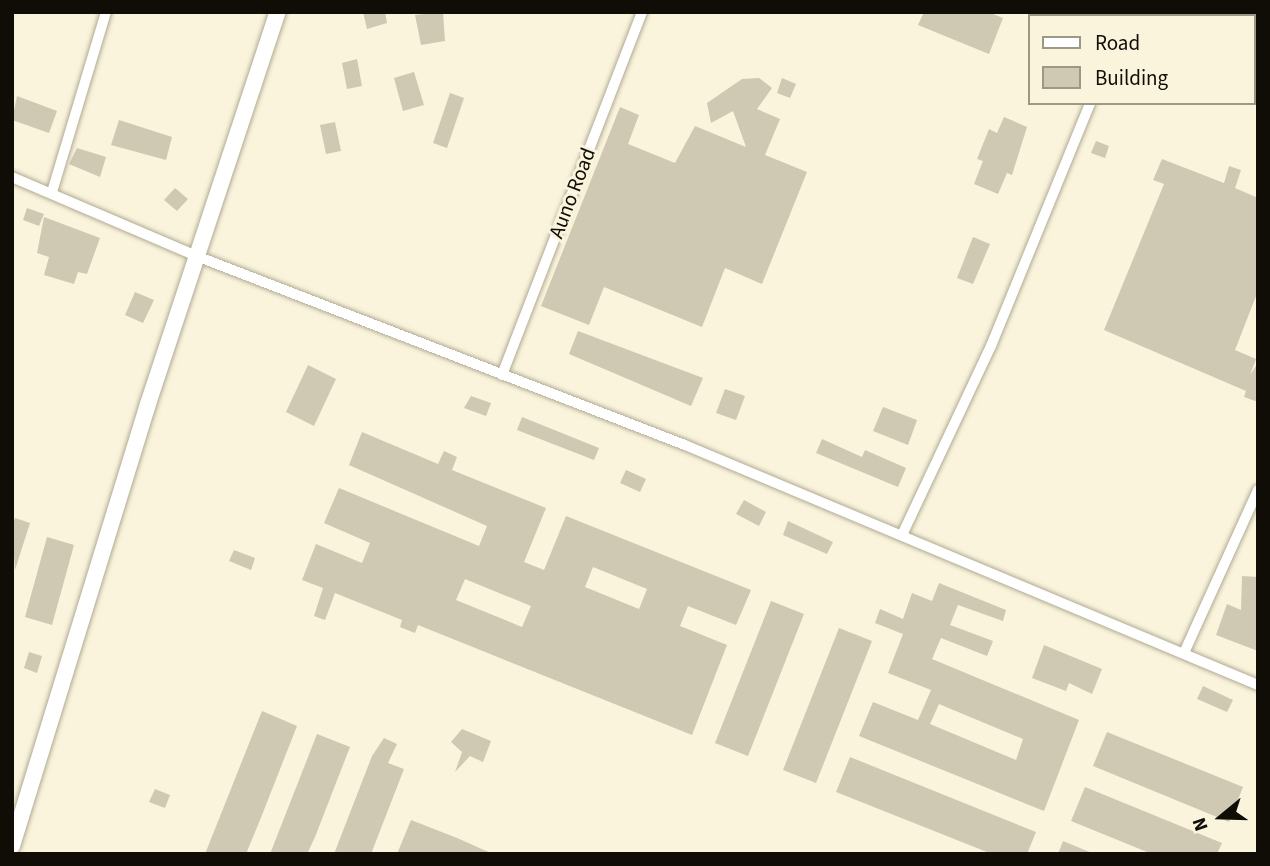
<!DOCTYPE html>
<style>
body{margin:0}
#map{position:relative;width:1270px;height:866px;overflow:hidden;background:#faf4dc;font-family:"Source Sans 3",sans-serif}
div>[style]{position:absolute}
.building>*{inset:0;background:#cfc8b2}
.roads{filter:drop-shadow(0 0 2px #b0aa94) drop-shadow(0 0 2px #b0aa94)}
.street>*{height:10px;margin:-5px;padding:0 5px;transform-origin:5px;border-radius:5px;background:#fff}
.secondary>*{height:16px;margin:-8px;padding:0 8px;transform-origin:8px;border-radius:8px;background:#fff}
span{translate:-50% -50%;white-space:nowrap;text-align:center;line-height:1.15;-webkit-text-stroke:6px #faf4dc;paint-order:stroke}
.street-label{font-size:21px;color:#100d06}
.frame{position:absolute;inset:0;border:14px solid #100d06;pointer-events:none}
.legend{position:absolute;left:1028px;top:14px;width:228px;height:91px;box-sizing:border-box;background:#faf4dc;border:2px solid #9c9886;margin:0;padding:9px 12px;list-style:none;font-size:21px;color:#100d06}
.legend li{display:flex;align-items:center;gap:14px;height:35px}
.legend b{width:35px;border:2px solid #9c9886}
.north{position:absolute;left:1186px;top:782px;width:70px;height:70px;-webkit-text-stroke:5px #faf4dc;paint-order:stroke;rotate:251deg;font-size:19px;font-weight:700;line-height:28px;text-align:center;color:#100d06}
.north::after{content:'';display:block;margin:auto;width:24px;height:32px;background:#100d06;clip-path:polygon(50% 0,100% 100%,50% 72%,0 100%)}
</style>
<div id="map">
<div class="building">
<div style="clip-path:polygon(363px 12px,385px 12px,387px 23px,367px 29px)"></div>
<div style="clip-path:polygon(443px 12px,445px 41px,421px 45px,415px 15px)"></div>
<div style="clip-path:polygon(924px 12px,988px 12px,1003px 18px,989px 54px,918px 25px)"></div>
<div style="clip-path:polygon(357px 59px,362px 86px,347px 89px,342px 63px)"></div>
<div style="clip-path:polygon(414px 72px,424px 105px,403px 111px,394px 78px)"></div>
<div style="clip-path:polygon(759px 78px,772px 88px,757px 109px,780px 119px,765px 155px,807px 172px,762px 284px,725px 268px,702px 327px,604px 287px,589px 325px,541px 306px,620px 107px,639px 115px,628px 144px,675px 163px,695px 126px,746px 147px,733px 111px,711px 123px,707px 103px,742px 79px)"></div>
<div style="clip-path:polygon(782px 78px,796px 84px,790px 98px,777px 93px)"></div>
<div style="clip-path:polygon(450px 93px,464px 98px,447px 148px,433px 143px)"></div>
<div style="clip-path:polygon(17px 96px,57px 111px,49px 133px,12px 120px)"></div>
<div style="clip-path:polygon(1004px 117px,1027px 127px,1012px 175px,1007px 173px,998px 194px,974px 184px,983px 161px,977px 159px,989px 129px,997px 133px)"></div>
<div style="clip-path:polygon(119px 120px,172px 137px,166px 160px,111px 145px)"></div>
<div style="clip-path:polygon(335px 122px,341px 151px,326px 154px,320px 125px)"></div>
<div style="clip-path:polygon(1096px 141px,1109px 146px,1105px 158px,1091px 153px)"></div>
<div style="clip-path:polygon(77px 148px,106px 157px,100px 177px,69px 164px)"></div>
<div style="clip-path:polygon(1162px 159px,1224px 183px,1229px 166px,1241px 170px,1235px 188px,1258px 198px,1258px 291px,1235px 350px,1256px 359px,1250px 375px,1258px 363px,1258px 402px,1244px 397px,1246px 391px,1104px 330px,1164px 184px,1153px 180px)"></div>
<div style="clip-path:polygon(175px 188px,188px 199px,177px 211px,164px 200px)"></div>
<div style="clip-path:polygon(27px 208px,44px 214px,39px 226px,23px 220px)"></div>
<div style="clip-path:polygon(44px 217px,100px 238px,87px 274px,78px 272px,74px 284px,44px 275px,49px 257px,37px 253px)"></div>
<div style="clip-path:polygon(973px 237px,990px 244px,973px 284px,957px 278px)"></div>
<div style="clip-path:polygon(135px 292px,154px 300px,143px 323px,125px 315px)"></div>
<div style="clip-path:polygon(578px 331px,703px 378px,691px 406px,569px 354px)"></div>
<div style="clip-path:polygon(308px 365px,336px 379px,314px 426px,286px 412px)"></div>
<div style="clip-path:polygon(725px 389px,745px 396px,736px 420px,716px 413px)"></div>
<div style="clip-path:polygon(471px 396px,491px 403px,486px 416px,464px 408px)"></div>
<div style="clip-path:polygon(883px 407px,917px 420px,908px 445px,873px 431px)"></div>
<div style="clip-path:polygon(522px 417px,599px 448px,594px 460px,517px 430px)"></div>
<div style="clip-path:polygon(evenodd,362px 432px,438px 464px,444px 451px,457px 457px,452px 470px,546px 508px,524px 562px,544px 570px,566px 516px,751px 590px,736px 625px,688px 606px,680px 626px,727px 645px,692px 735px,418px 625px,415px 633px,400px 627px,402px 620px,335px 593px,325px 620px,314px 616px,323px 588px,302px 580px,316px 544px,362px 563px,370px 543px,324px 523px,339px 488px,479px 546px,487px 526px,349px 465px,362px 432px,593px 567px,647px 589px,639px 609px,585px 587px,593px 567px,362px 432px,465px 579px,531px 606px,522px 627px,456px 600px,465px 579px)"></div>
<div style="clip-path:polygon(822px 439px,862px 457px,865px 450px,906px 468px,898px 487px,816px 453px)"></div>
<div style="clip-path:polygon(626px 470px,646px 479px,640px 492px,620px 483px)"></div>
<div style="clip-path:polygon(744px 500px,766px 512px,759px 526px,736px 514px)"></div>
<div style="clip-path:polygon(15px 518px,30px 523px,15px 570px,12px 528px)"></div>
<div style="clip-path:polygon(788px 521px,833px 542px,827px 554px,783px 535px)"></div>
<div style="clip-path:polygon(47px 537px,74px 545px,52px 625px,25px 617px)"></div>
<div style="clip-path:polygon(234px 550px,255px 558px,251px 570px,229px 561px)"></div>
<div style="clip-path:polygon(1242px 576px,1258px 577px,1258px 651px,1216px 635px,1227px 604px,1241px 610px)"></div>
<div style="clip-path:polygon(evenodd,939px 583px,1006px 610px,1003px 621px,958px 605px,950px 625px,993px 641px,987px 656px,941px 638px,932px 659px,1079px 720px,1044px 811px,859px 736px,873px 702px,918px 720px,931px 690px,888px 673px,903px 634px,875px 623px,880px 609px,903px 619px,912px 593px,932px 601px,939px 583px,939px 704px,1023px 739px,1016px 760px,930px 724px,939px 704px)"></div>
<div style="clip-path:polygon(771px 601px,804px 614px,748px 756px,715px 743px)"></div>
<div style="clip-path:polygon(839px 628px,872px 641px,816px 783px,783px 770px)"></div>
<div style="clip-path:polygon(1044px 645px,1102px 669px,1092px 694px,1069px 683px,1066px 691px,1032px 678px)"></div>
<div style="clip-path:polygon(29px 652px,42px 656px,37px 673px,24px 668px)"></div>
<div style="clip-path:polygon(1203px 686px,1233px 700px,1227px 712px,1197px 699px)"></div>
<div style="clip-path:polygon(262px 711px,297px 726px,260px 820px,246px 854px,205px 854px)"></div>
<div style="clip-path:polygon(462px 729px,491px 741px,483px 762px,470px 756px,455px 772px,462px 752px,451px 742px)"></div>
<div style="clip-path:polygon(1107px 732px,1243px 787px,1229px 822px,1093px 766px)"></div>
<div style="clip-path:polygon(317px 734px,350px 747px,315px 837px,307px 854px,270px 854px)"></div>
<div style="clip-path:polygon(384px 738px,397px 744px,388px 763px,404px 769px,371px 854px,334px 854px,372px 756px)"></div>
<div style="clip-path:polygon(850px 757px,1036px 832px,1027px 854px,992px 854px,836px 792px)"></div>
<div style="clip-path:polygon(1085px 787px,1222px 843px,1217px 854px,1152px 854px,1071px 821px)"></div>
<div style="clip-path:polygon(155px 789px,170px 795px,165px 808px,149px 802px)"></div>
<div style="clip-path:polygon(411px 820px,457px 838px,493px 854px,397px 854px)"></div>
<div style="clip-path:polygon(1063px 841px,1092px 853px,1092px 854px,1058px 854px)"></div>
</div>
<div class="roads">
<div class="street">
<div style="left:1125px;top:16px;width:4px;rotate:-63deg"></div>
<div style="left:12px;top:177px;width:203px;rotate:23.2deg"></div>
<div style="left:199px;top:257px;width:521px;rotate:21.15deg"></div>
<div style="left:685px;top:445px;width:621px;rotate:22.73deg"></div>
<div style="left:52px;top:192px;width:188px;rotate:-73.3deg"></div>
<div style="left:502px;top:375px;width:389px;rotate:-68.9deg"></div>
<div style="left:902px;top:535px;width:209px;rotate:-64.8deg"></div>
<div style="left:991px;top:346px;width:262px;rotate:-67.8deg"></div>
<div style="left:1184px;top:653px;width:179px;rotate:-65.6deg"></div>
</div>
<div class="secondary">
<div style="left:12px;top:846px;width:462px;rotate:-72.9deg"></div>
<div style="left:148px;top:404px;width:413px;rotate:-71.7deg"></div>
</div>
</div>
<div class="street-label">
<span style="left:572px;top:193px;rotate:-69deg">Auno Road</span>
</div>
<div class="frame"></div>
<ul class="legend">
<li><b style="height:9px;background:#fff"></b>Road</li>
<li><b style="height:19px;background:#cfc8b2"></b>Building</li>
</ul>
<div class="north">N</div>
</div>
